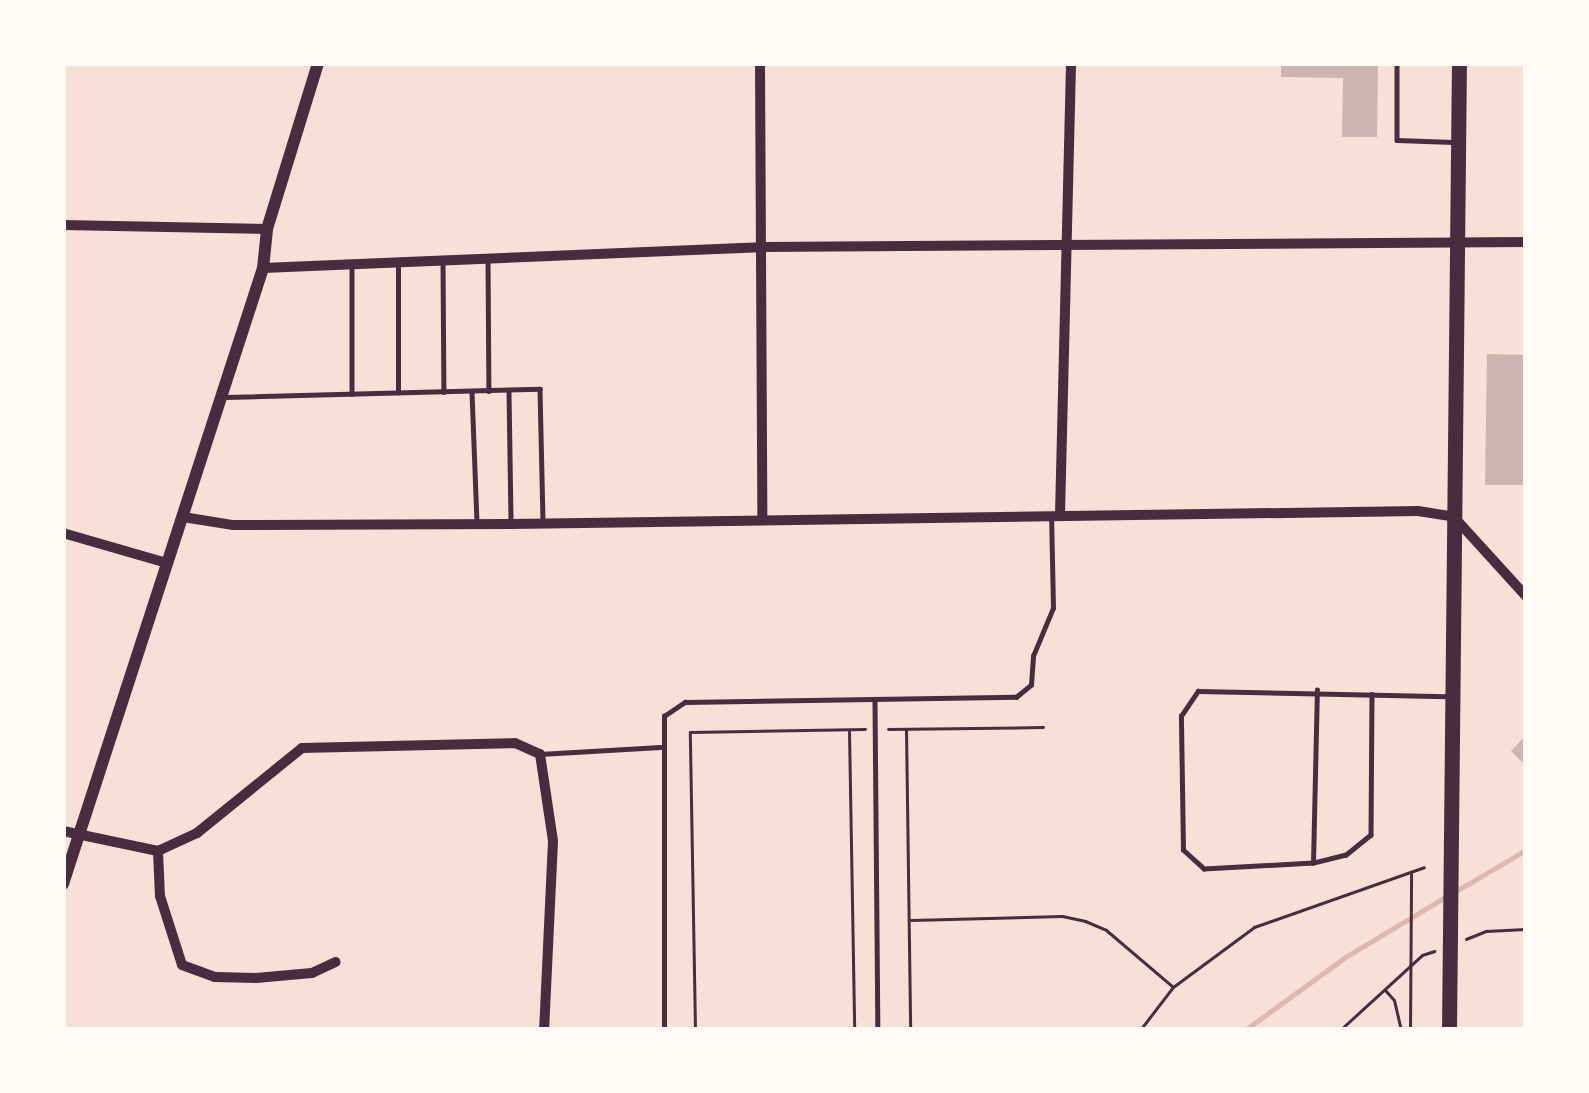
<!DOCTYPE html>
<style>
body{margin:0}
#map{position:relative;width:1589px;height:1093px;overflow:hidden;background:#f7e1d7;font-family:"Fira Sans",sans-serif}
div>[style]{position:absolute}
.stream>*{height:4.5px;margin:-2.25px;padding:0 2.25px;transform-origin:2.25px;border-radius:2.25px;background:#dcb8b0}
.building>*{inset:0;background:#ccb4b1}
.path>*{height:3px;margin:-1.5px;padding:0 1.5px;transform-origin:1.5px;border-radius:1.5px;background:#4a2c40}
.service>*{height:4.5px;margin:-2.25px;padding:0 2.25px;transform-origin:2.25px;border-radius:2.25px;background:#4a2c40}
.minor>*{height:10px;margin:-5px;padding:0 5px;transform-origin:5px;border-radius:5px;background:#4a2c40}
.tertiary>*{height:12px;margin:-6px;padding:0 6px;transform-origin:6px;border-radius:6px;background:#4a2c40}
.primary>*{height:15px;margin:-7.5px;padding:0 7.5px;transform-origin:7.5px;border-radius:7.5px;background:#4a2c40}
span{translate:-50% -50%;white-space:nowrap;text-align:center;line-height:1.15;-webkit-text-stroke:10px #fffaf5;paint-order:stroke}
.frame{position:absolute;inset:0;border:66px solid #fffaf5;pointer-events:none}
</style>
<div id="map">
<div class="stream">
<div style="left:1453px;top:893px;width:85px;rotate:-30.5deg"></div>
<div style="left:1245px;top:1030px;width:122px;rotate:-36deg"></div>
<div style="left:1344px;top:958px;width:117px;rotate:-31deg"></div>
</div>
<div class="building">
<div style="clip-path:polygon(1281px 63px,1378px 63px,1377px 137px,1342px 137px,1343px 78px,1281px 77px)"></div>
<div style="clip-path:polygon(1487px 354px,1526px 355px,1526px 485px,1485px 485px)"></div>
<div style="clip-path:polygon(1526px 735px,1526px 766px,1511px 751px)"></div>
</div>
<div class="path">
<div style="left:888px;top:729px;width:155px;rotate:-0.7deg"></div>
<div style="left:906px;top:729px;width:301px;rotate:89.2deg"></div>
<div style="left:849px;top:731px;width:299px;rotate:89deg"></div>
<div style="left:911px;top:920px;width:151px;rotate:-1.5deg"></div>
<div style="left:1062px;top:916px;width:24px;rotate:12deg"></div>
<div style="left:1085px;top:921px;width:23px;rotate:23deg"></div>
<div style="left:1106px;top:930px;width:87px;rotate:40.3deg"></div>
<div style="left:1466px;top:939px;width:22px;rotate:-22deg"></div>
<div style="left:1486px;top:931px;width:40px;rotate:-2.9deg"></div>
<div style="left:1385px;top:990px;width:13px;rotate:48deg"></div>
<div style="left:1394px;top:1000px;width:31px;rotate:77deg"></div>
<div style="left:695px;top:1030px;width:298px;rotate:-91deg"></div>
<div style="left:690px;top:732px;width:175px;rotate:-1deg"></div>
<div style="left:1140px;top:1030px;width:54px;rotate:-52.5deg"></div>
<div style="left:1173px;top:987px;width:101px;rotate:-36.5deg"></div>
<div style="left:1254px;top:927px;width:180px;rotate:-19.4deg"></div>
<div style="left:1340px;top:1030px;width:111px;rotate:-42.4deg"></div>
<div style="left:1422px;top:955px;width:13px;rotate:-18deg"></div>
<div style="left:1410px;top:1030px;width:156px;rotate:-89.6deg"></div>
</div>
<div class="service">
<div style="left:1397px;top:63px;width:77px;rotate:90deg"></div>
<div style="left:1397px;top:140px;width:56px;rotate:2deg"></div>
<div style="left:488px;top:259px;width:132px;rotate:89.6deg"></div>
<div style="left:443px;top:260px;width:132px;rotate:89.6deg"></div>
<div style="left:352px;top:264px;width:130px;rotate:90deg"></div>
<div style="left:472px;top:392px;width:132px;rotate:87.8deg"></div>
<div style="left:509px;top:392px;width:132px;rotate:89.1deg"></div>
<div style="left:398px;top:393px;width:127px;rotate:-90deg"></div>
<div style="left:226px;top:397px;width:314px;rotate:-1.5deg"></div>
<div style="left:540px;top:389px;width:131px;rotate:88.7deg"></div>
<div style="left:1372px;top:694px;width:141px;rotate:90.4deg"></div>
<div style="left:1371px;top:835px;width:32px;rotate:141deg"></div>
<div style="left:1346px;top:855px;width:34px;rotate:166deg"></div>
<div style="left:1313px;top:863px;width:109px;rotate:176.8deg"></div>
<div style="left:1204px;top:869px;width:28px;rotate:-138deg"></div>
<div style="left:1183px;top:850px;width:134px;rotate:-90.9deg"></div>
<div style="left:1181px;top:716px;width:30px;rotate:-56deg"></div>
<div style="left:1198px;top:691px;width:248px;rotate:1.2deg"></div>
<div style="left:875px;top:702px;width:328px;rotate:89.5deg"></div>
<div style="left:540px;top:754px;width:120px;rotate:-3.3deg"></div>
<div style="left:1313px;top:863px;width:173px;rotate:-88.7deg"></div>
<div style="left:664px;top:1030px;width:314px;rotate:-90deg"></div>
<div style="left:664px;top:716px;width:25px;rotate:-34deg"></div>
<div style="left:685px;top:702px;width:331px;rotate:-0.9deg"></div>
<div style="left:1016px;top:697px;width:19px;rotate:-39deg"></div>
<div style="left:1031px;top:685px;width:29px;rotate:-86deg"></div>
<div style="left:1033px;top:656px;width:52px;rotate:-67.4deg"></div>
<div style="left:1053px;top:608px;width:92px;rotate:-91.2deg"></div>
</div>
<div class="minor">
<div style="left:760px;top:63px;width:456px;rotate:89.7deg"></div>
<div style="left:63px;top:225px;width:204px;rotate:1.1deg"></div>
<div style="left:263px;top:268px;width:497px;rotate:-2.4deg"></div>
<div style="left:760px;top:247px;width:766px;rotate:-0.37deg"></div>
<div style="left:1060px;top:515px;width:452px;rotate:-88.6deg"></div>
<div style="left:183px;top:517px;width:51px;rotate:9.1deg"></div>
<div style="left:233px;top:525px;width:278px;rotate:-0.2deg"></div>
<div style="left:511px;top:524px;width:907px;rotate:-0.82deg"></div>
<div style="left:1418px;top:511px;width:36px;rotate:9deg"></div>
<div style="left:1454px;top:517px;width:107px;rotate:47.7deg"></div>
<div style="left:63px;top:533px;width:108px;rotate:16.1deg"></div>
<div style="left:63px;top:831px;width:97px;rotate:11.9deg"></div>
<div style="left:158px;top:851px;width:43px;rotate:-24.8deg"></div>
<div style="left:197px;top:833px;width:135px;rotate:-39deg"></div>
<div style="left:302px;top:748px;width:213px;rotate:-1.3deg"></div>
<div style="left:515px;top:743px;width:27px;rotate:24deg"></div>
<div style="left:540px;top:754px;width:88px;rotate:81.5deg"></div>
<div style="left:553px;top:841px;width:189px;rotate:92.7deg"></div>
<div style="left:158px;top:851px;width:45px;rotate:87.5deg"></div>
<div style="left:160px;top:896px;width:72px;rotate:72.3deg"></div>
<div style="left:182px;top:965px;width:35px;rotate:20deg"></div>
<div style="left:215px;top:977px;width:41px;rotate:1.4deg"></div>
<div style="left:256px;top:978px;width:56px;rotate:-5.1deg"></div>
<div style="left:312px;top:973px;width:26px;rotate:-25deg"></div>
</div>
<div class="tertiary">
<div style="left:63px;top:884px;width:648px;rotate:-72.01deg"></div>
<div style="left:263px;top:268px;width:39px;rotate:-84deg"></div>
<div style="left:267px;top:229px;width:174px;rotate:-72.9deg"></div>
</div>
<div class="primary">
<div style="left:1449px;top:1030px;width:967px;rotate:-89.41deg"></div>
</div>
<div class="frame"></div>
</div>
